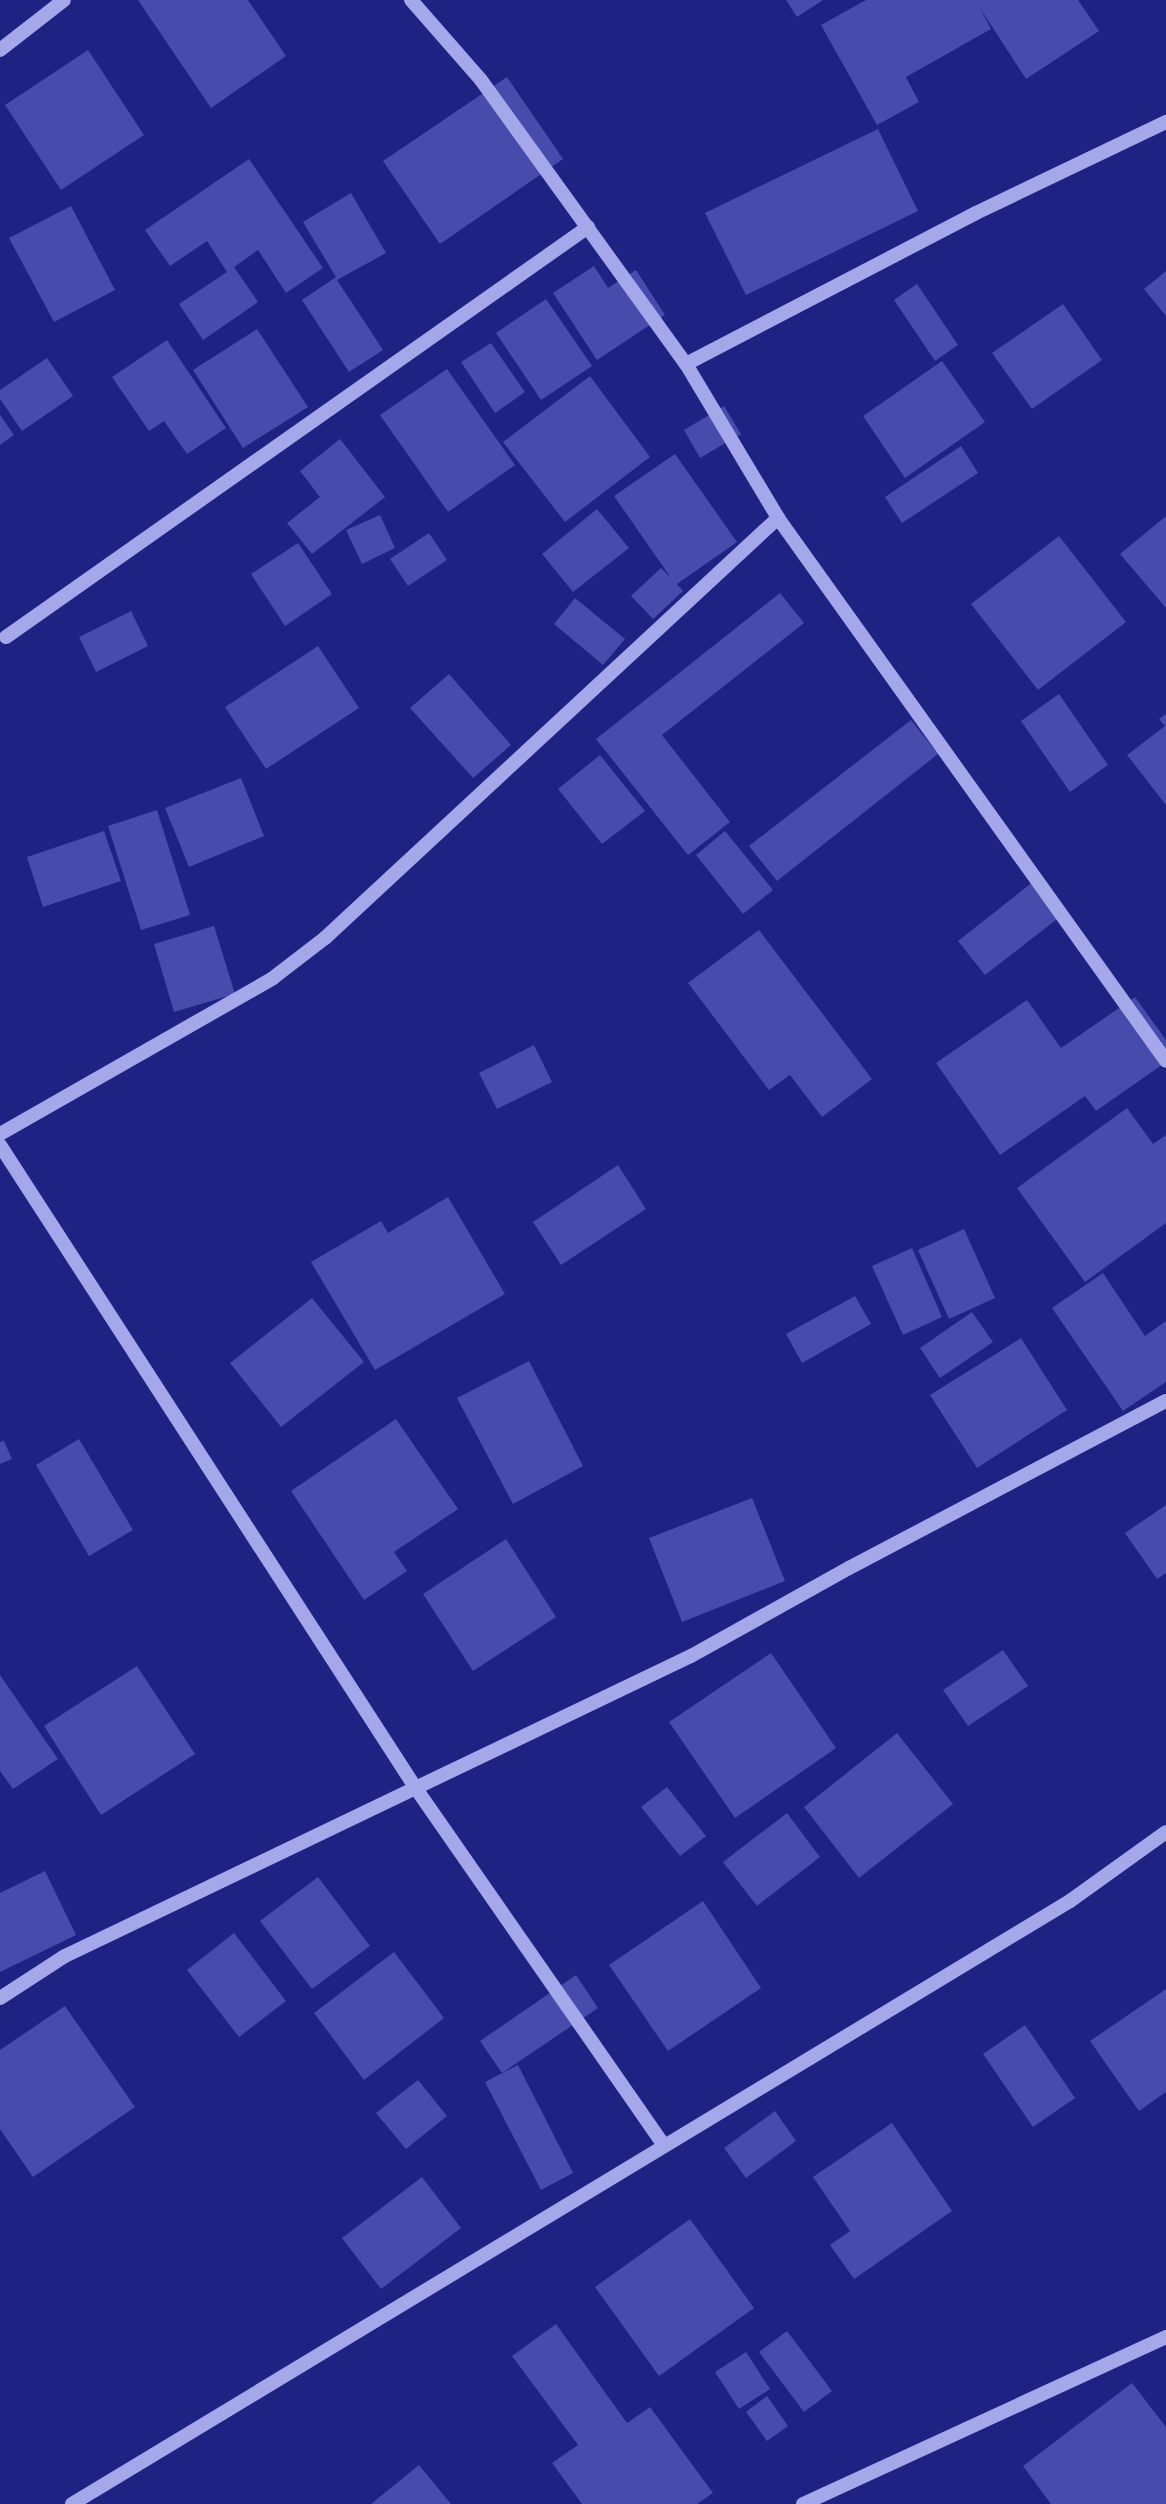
<!DOCTYPE html>
<style>
body{margin:0}
#map{position:relative;width:1166px;height:2504px;overflow:hidden;background:#1d2283;font-family:"Space Grotesk",sans-serif}
div>[style]{position:absolute}
.building>*{inset:0;background:#464bac}
.minor>*{height:14px;margin:-7px;padding:0 7px;transform-origin:7px;border-radius:7px;background:#a4a8ea}
span{translate:-50% -50%;white-space:nowrap;text-align:center;line-height:1.15;-webkit-text-stroke:7px #1d2283;paint-order:stroke}
</style>
<div id="map">
<div class="building">
<div style="clip-path:polygon(138px 0,248px 0,286px 56px,211px 108px)"></div>
<div style="clip-path:polygon(786px 0,823px 0,797px 17px)"></div>
<div style="clip-path:polygon(866px 0,1078px 0,1099px 31px,1026px 79px,980px 8px,991px 29px,906px 77px,919px 102px,877px 125px,821px 25px)"></div>
<div style="clip-path:polygon(88px 50px,144px 135px,61px 190px,5px 105px)"></div>
<div style="clip-path:polygon(507px 77px,563px 159px,440px 244px,383px 161px)"></div>
<div style="clip-path:polygon(878px 129px,918px 211px,746px 295px,705px 213px)"></div>
<div style="clip-path:polygon(249px 159px,323px 268px,286px 293px,258px 250px,234px 267px,258px 302px,203px 340px,179px 304px,227px 272px,207px 241px,170px 266px,145px 230px)"></div>
<div style="clip-path:polygon(351px 193px,386px 253px,337px 280px,383px 350px,349px 372px,302px 300px,336px 277px,303px 222px)"></div>
<div style="clip-path:polygon(71px 206px,115px 290px,54px 322px,9px 238px)"></div>
<div style="clip-path:polygon(594px 266px,608px 288px,636px 270px,665px 315px,597px 360px,553px 293px)"></div>
<div style="clip-path:polygon(1166px 271px,1166px 316px,1144px 289px)"></div>
<div style="clip-path:polygon(917px 284px,958px 345px,935px 361px,894px 300px)"></div>
<div style="clip-path:polygon(546px 299px,592px 366px,541px 400px,496px 333px)"></div>
<div style="clip-path:polygon(1063px 304px,1102px 360px,1032px 409px,992px 353px)"></div>
<div style="clip-path:polygon(257px 329px,308px 407px,243px 448px,193px 370px)"></div>
<div style="clip-path:polygon(167px 340px,226px 428px,187px 454px,164px 421px,149px 431px,112px 377px)"></div>
<div style="clip-path:polygon(491px 343px,525px 392px,495px 413px,461px 362px)"></div>
<div style="clip-path:polygon(47px 358px,73px 396px,22px 431px,0 399px,0 390px)"></div>
<div style="clip-path:polygon(942px 361px,985px 422px,905px 478px,863px 416px)"></div>
<div style="clip-path:polygon(447px 369px,515px 465px,448px 512px,380px 415px)"></div>
<div style="clip-path:polygon(590px 376px,650px 457px,565px 522px,503px 442px)"></div>
<div style="clip-path:polygon(724px 406px,741px 434px,700px 458px,684px 430px)"></div>
<div style="clip-path:polygon(0 415px,14px 435px,0 445px)"></div>
<div style="clip-path:polygon(340px 439px,385px 497px,312px 554px,287px 523px,320px 497px,300px 471px)"></div>
<div style="clip-path:polygon(961px 446px,978px 473px,902px 523px,885px 497px)"></div>
<div style="clip-path:polygon(675px 454px,737px 542px,677px 584px,683px 591px,653px 619px,631px 596px,661px 568px,671px 578px,614px 496px)"></div>
<div style="clip-path:polygon(597px 509px,629px 548px,573px 592px,542px 554px)"></div>
<div style="clip-path:polygon(380px 515px,395px 548px,362px 564px,346px 530px)"></div>
<div style="clip-path:polygon(1166px 516px,1166px 608px,1120px 554px)"></div>
<div style="clip-path:polygon(429px 533px,447px 560px,408px 586px,390px 559px)"></div>
<div style="clip-path:polygon(1059px 536px,1126px 622px,1038px 690px,971px 604px)"></div>
<div style="clip-path:polygon(298px 543px,332px 594px,285px 626px,251px 574px)"></div>
<div style="clip-path:polygon(780px 593px,804px 623px,662px 735px,730px 822px,688px 855px,596px 739px)"></div>
<div style="clip-path:polygon(575px 598px,625px 639px,603px 665px,554px 624px)"></div>
<div style="clip-path:polygon(131px 611px,148px 646px,96px 672px,79px 637px)"></div>
<div style="clip-path:polygon(318px 646px,359px 708px,266px 769px,225px 707px)"></div>
<div style="clip-path:polygon(449px 674px,511px 745px,473px 778px,410px 708px)"></div>
<div style="clip-path:polygon(1059px 694px,1108px 765px,1070px 792px,1021px 721px)"></div>
<div style="clip-path:polygon(1166px 714px,1166px 805px,1127px 755px,1165px 726px,1159px 719px)"></div>
<div style="clip-path:polygon(911px 720px,938px 754px,777px 881px,749px 846px)"></div>
<div style="clip-path:polygon(600px 755px,645px 811px,602px 844px,558px 789px)"></div>
<div style="clip-path:polygon(241px 778px,264px 836px,189px 867px,165px 808px)"></div>
<div style="clip-path:polygon(157px 810px,190px 915px,141px 930px,108px 826px)"></div>
<div style="clip-path:polygon(104px 831px,121px 881px,43px 907px,27px 857px)"></div>
<div style="clip-path:polygon(725px 831px,773px 890px,743px 914px,696px 855px)"></div>
<div style="clip-path:polygon(1034px 881px,1061px 916px,985px 975px,958px 941px)"></div>
<div style="clip-path:polygon(214px 926px,235px 994px,174px 1012px,154px 944px)"></div>
<div style="clip-path:polygon(759px 930px,872px 1079px,822px 1117px,790px 1075px,769px 1090px,688px 983px)"></div>
<div style="clip-path:polygon(1135px 997px,1166px 1040px,1166px 1062px,1096px 1111px,1085px 1096px,1000px 1155px,936px 1063px,1027px 1000px,1061px 1048px)"></div>
<div style="clip-path:polygon(534px 1045px,552px 1082px,497px 1109px,479px 1073px)"></div>
<div style="clip-path:polygon(1127px 1108px,1153px 1144px,1166px 1135px,1166px 1223px,1085px 1282px,1017px 1188px)"></div>
<div style="clip-path:polygon(618px 1165px,646px 1209px,561px 1265px,533px 1222px)"></div>
<div style="clip-path:polygon(448px 1197px,505px 1294px,375px 1370px,311px 1262px,381px 1221px,388px 1233px)"></div>
<div style="clip-path:polygon(964px 1229px,995px 1298px,949px 1319px,918px 1250px)"></div>
<div style="clip-path:polygon(912px 1248px,942px 1317px,903px 1335px,872px 1266px)"></div>
<div style="clip-path:polygon(1103px 1273px,1145px 1336px,1166px 1321px,1166px 1382px,1123px 1411px,1052px 1308px)"></div>
<div style="clip-path:polygon(855px 1296px,871px 1324px,802px 1363px,786px 1334px)"></div>
<div style="clip-path:polygon(312px 1298px,364px 1362px,281px 1427px,230px 1363px)"></div>
<div style="clip-path:polygon(972px 1312px,993px 1342px,940px 1378px,920px 1348px)"></div>
<div style="clip-path:polygon(1021px 1338px,1067px 1410px,977px 1468px,930px 1395px)"></div>
<div style="clip-path:polygon(529px 1361px,583px 1466px,513px 1504px,457px 1398px)"></div>
<div style="clip-path:polygon(396px 1419px,458px 1509px,394px 1552px,407px 1571px,364px 1600px,291px 1491px)"></div>
<div style="clip-path:polygon(79px 1439px,133px 1530px,89px 1556px,36px 1465px)"></div>
<div style="clip-path:polygon(4px 1441px,12px 1459px,0 1464px,0 1442px)"></div>
<div style="clip-path:polygon(752px 1498px,785px 1581px,682px 1622px,649px 1538px)"></div>
<div style="clip-path:polygon(1166px 1505px,1166px 1573px,1157px 1579px,1125px 1533px)"></div>
<div style="clip-path:polygon(506px 1539px,556px 1617px,473px 1671px,423px 1594px)"></div>
<div style="clip-path:polygon(1003px 1650px,1028px 1686px,968px 1726px,943px 1690px)"></div>
<div style="clip-path:polygon(771px 1653px,836px 1748px,735px 1818px,669px 1722px)"></div>
<div style="clip-path:polygon(137px 1666px,195px 1754px,101px 1815px,44px 1726px)"></div>
<div style="clip-path:polygon(0 1675px,58px 1759px,13px 1789px,0 1771px)"></div>
<div style="clip-path:polygon(897px 1733px,953px 1804px,859px 1878px,804px 1807px)"></div>
<div style="clip-path:polygon(667px 1787px,706px 1836px,680px 1856px,641px 1807px)"></div>
<div style="clip-path:polygon(787px 1813px,820px 1857px,757px 1906px,723px 1862px)"></div>
<div style="clip-path:polygon(45px 1871px,76px 1935px,0 1972px,0 1893px)"></div>
<div style="clip-path:polygon(318px 1877px,370px 1946px,312px 1989px,260px 1921px)"></div>
<div style="clip-path:polygon(703px 1901px,761px 1988px,668px 2051px,609px 1965px)"></div>
<div style="clip-path:polygon(234px 1933px,286px 2001px,239px 2037px,187px 1970px)"></div>
<div style="clip-path:polygon(394px 1952px,444px 2018px,364px 2080px,314px 2013px)"></div>
<div style="clip-path:polygon(576px 1975px,598px 2008px,502px 2073px,480px 2041px)"></div>
<div style="clip-path:polygon(1166px 1989px,1166px 2092px,1139px 2111px,1090px 2041px)"></div>
<div style="clip-path:polygon(65px 2006px,135px 2107px,33px 2177px,0 2129px,0 2050px)"></div>
<div style="clip-path:polygon(1025px 2025px,1075px 2098px,1033px 2127px,983px 2054px)"></div>
<div style="clip-path:polygon(518px 2065px,573px 2173px,541px 2190px,485px 2082px)"></div>
<div style="clip-path:polygon(418px 2080px,447px 2116px,406px 2149px,376px 2113px)"></div>
<div style="clip-path:polygon(775px 2111px,796px 2141px,746px 2178px,724px 2148px)"></div>
<div style="clip-path:polygon(892px 2123px,952px 2211px,854px 2279px,830px 2245px,850px 2231px,813px 2177px)"></div>
<div style="clip-path:polygon(422px 2177px,461px 2228px,381px 2289px,342px 2238px)"></div>
<div style="clip-path:polygon(690px 2219px,754px 2308px,659px 2376px,595px 2287px)"></div>
<div style="clip-path:polygon(556px 2324px,627px 2423px,650px 2407px,713px 2493px,697px 2504px,582px 2504px,552px 2463px,578px 2445px,512px 2356px)"></div>
<div style="clip-path:polygon(787px 2331px,832px 2391px,804px 2412px,759px 2352px)"></div>
<div style="clip-path:polygon(746px 2352px,770px 2389px,739px 2409px,715px 2372px)"></div>
<div style="clip-path:polygon(1132px 2383px,1166px 2427px,1166px 2504px,1051px 2504px,1023px 2466px)"></div>
<div style="clip-path:polygon(767px 2396px,788px 2426px,767px 2441px,746px 2412px)"></div>
<div style="clip-path:polygon(419px 2465px,451px 2504px,371px 2504px)"></div>
</div>
<div class="minor">
<div style="left:411px;top:0;width:106px;rotate:48.8deg"></div>
<div style="left:481px;top:80px;width:350px;rotate:54.2deg"></div>
<div style="left:686px;top:364px;width:179px;rotate:59.1deg"></div>
<div style="left:778px;top:518px;width:667px;rotate:54.45deg"></div>
<div style="left:0;top:50px;width:81px;rotate:-38deg"></div>
<div style="left:686px;top:364px;width:327px;rotate:-27.5deg"></div>
<div style="left:976px;top:213px;width:211px;rotate:-25.6deg"></div>
<div style="left:6px;top:637px;width:712px;rotate:-35.16deg"></div>
<div style="left:0;top:1134px;width:314px;rotate:-29.7deg"></div>
<div style="left:273px;top:978px;width:66px;rotate:-37.6deg"></div>
<div style="left:325px;top:938px;width:618px;rotate:-42.84deg"></div>
<div style="left:0;top:1145px;width:768px;rotate:57.12deg"></div>
<div style="left:417px;top:1790px;width:431px;rotate:55.2deg"></div>
<div style="left:0;top:1998px;width:77px;rotate:-32.9deg"></div>
<div style="left:65px;top:1956px;width:694px;rotate:-25.61deg"></div>
<div style="left:691px;top:1656px;width:181px;rotate:-29.1deg"></div>
<div style="left:849px;top:1568px;width:358px;rotate:-27.8deg"></div>
<div style="left:72px;top:2504px;width:1166px;rotate:-31.14deg"></div>
<div style="left:1070px;top:1901px;width:118px;rotate:-35.7deg"></div>
<div style="left:803px;top:2504px;width:400px;rotate:-24.7deg"></div>
</div>
</div>
